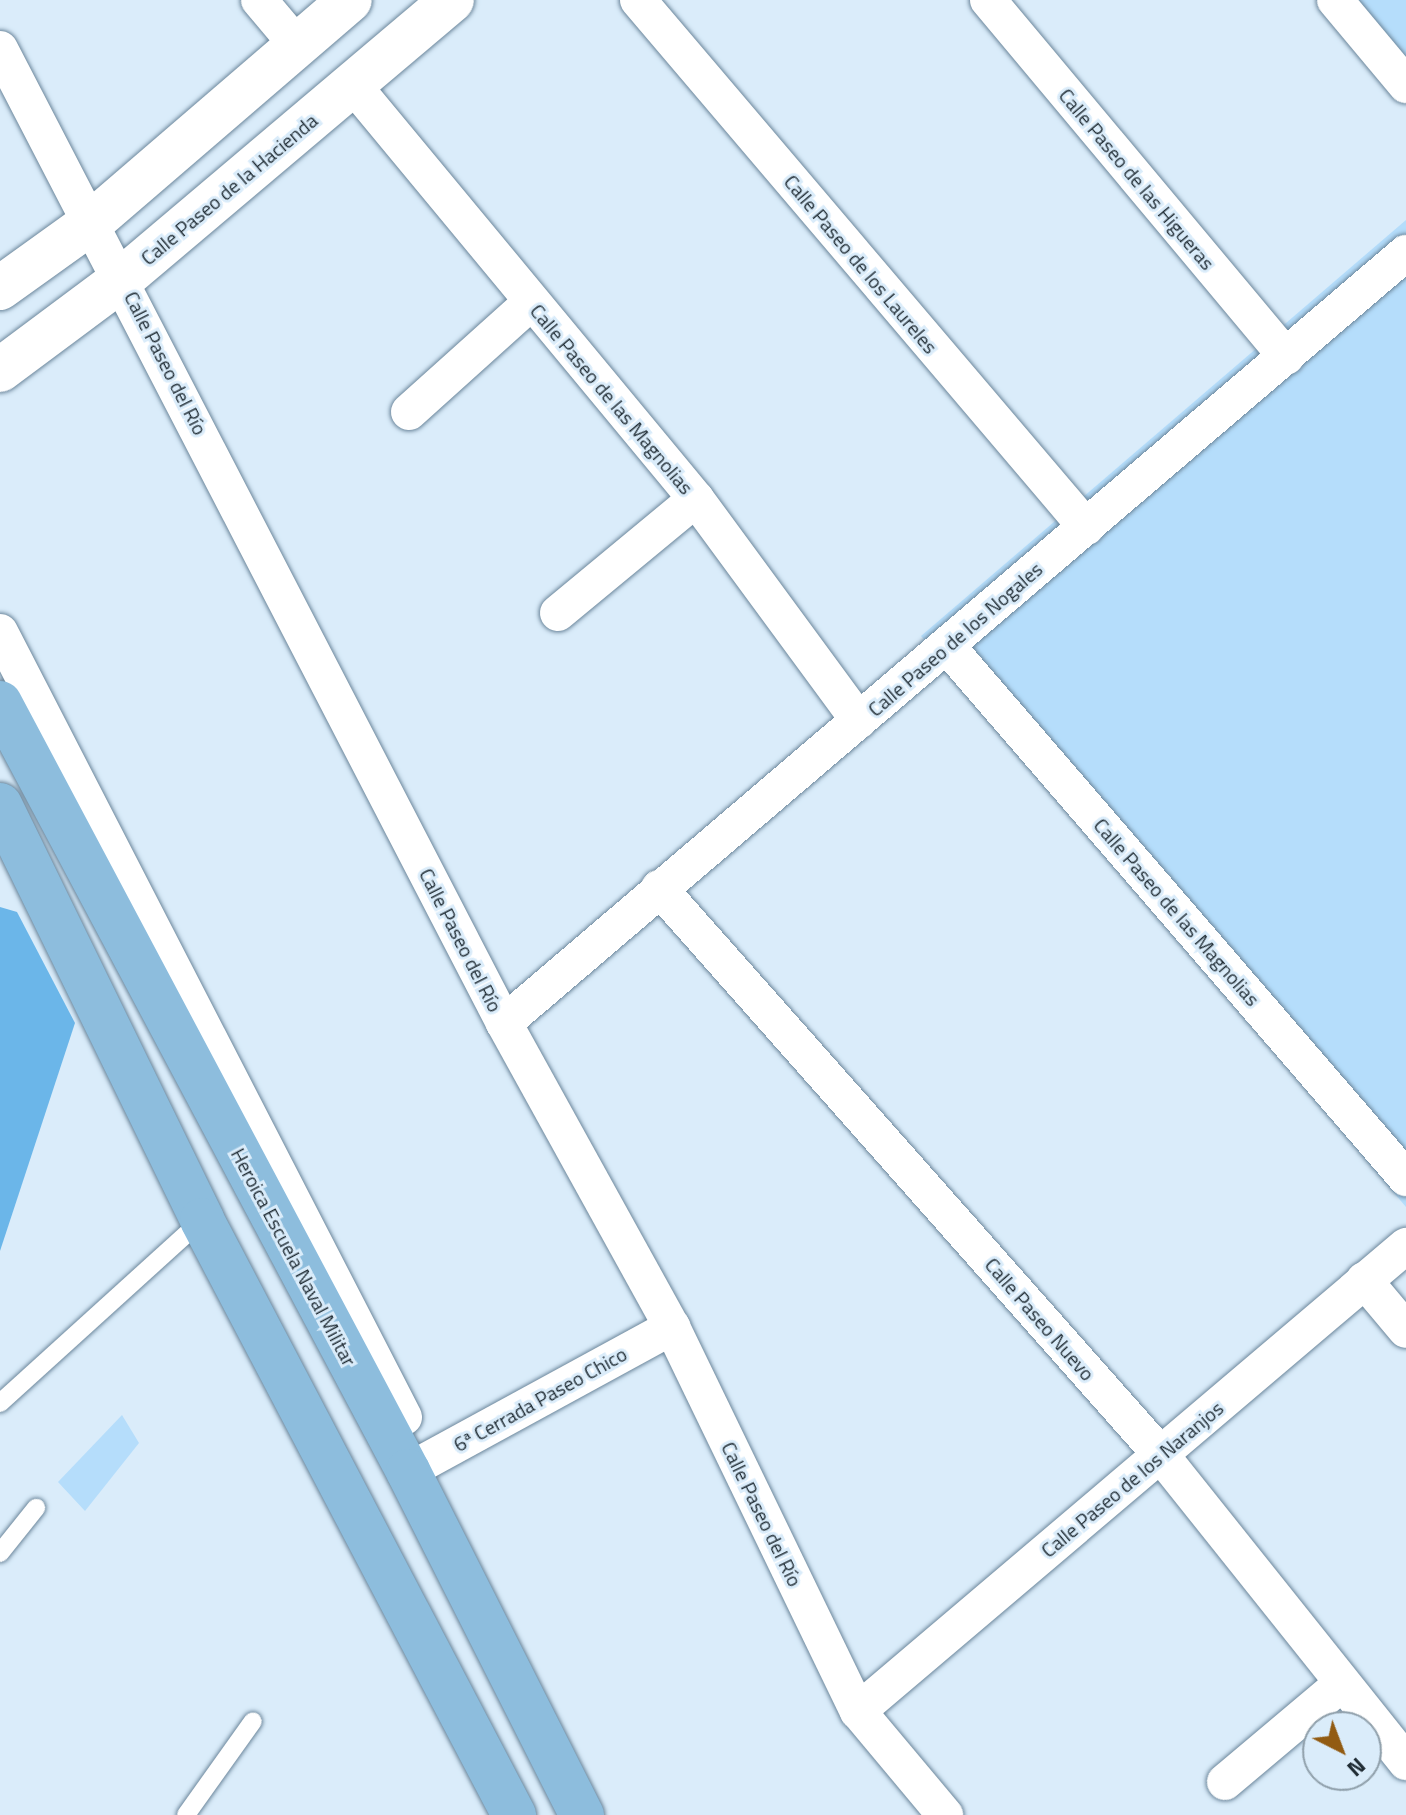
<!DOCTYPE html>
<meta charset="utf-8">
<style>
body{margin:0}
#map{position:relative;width:1406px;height:1815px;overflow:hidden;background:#daecfa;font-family:"Titillium Web",sans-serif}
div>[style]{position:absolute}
.green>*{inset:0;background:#b5ddfb}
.forest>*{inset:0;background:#6bb6e9}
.roads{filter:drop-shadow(0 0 2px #6b869b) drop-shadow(0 0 2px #6b869b)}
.service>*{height:18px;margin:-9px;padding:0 9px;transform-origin:9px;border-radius:9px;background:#fff}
.minor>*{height:36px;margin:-18px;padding:0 18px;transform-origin:18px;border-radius:18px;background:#fff}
.tertiary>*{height:44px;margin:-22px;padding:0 22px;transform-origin:22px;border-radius:22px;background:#fff}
.primary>*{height:44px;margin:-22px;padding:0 22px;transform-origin:22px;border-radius:22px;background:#8dbddd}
span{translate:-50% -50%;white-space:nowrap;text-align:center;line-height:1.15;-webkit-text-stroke:6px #daecfa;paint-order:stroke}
.street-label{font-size:20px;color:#1f2b33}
.north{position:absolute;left:1302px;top:1711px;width:80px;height:80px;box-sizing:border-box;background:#daecfa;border:2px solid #8f9faa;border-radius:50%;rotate:138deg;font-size:22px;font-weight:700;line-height:32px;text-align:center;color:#1f2b33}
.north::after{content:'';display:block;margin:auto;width:28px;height:36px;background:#925b12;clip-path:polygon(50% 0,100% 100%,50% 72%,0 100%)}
</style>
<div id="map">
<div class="green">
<div style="clip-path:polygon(1356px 0,1406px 0,1406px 60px)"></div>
<div style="clip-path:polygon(1406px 220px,1406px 1207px,921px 636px)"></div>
<div style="clip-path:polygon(122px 1415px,139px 1443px,85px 1511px,58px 1482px)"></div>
</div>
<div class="forest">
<div style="clip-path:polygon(0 907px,17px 912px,75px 1023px,0 1251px)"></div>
</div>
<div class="roads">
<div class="service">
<div style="left:0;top:1403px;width:273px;rotate:-42.2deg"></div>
<div style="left:0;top:1553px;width:58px;rotate:-51.3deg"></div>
<div style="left:186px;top:1815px;width:115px;rotate:-54.5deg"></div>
</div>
<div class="minor">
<div style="left:259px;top:0;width:59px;rotate:49.8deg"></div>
<div style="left:638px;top:0;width:692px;rotate:49.63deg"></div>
<div style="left:988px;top:0;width:465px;rotate:50.1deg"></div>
<div style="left:1335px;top:0;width:111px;rotate:50.1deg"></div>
<div style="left:0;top:49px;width:1097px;rotate:62.64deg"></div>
<div style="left:504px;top:1023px;width:347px;rotate:61.1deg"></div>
<div style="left:672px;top:1327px;width:427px;rotate:64.2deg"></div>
<div style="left:858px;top:1711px;width:136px;rotate:50.1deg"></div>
<div style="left:353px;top:85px;width:538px;rotate:50.36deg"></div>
<div style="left:696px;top:499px;width:275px;rotate:53.7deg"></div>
<div style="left:409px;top:412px;width:164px;rotate:-42deg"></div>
<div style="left:558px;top:613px;width:179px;rotate:-39.6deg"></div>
<div style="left:0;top:632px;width:883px;rotate:62.77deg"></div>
<div style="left:947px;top:646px;width:703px;rotate:49.21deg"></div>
<div style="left:659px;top:888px;width:757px;rotate:48.48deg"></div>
<div style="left:1161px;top:1455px;width:393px;rotate:51.4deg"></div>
<div style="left:504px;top:1023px;width:1186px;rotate:-40.49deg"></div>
<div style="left:1364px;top:1280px;width:65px;rotate:50deg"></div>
<div style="left:408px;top:1471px;width:301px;rotate:-28.6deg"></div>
<div style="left:858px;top:1711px;width:719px;rotate:-40.32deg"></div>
<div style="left:1225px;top:1782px;width:150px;rotate:-40.1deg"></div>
</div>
<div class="tertiary">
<div style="left:0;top:288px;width:113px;rotate:-35.7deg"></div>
<div style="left:92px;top:222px;width:340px;rotate:-40.7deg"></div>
<div style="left:0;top:370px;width:152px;rotate:-36.7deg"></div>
<div style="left:122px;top:279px;width:432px;rotate:-40.2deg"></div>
</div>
<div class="primary">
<div style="left:0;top:703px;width:870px;rotate:62.02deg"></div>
<div style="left:408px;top:1471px;width:386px;rotate:63.2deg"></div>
<div style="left:0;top:805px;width:462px;rotate:64deg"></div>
<div style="left:202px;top:1220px;width:672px;rotate:62.33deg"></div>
</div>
</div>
<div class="street-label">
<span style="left:1137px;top:179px;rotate:50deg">Calle Paseo de las Higueras</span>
<span style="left:229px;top:189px;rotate:-40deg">Calle Paseo de la Hacienda</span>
<span style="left:861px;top:264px;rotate:50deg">Calle Paseo de los Laureles</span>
<span style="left:166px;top:363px;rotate:63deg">Calle Paseo del Río</span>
<span style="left:612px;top:399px;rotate:50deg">Calle Paseo de las Magnolias</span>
<span style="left:955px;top:639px;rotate:-41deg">Calle Paseo de los Nogales</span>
<span style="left:1177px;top:912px;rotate:49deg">Calle Paseo de las Magnolias</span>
<span style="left:461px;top:940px;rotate:63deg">Calle Paseo del Río</span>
<span style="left:294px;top:1257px;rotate:62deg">Heroica Escuela Naval Militar</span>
<span style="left:1040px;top:1319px;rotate:49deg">Calle Paseo Nuevo</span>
<span style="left:540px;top:1399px;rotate:-29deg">6ª Cerrada Paseo Chico</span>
<span style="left:1132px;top:1479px;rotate:-40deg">Calle Paseo de los Naranjos</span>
<span style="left:762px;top:1514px;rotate:64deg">Calle Paseo del Río</span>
</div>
<div class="north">N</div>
</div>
